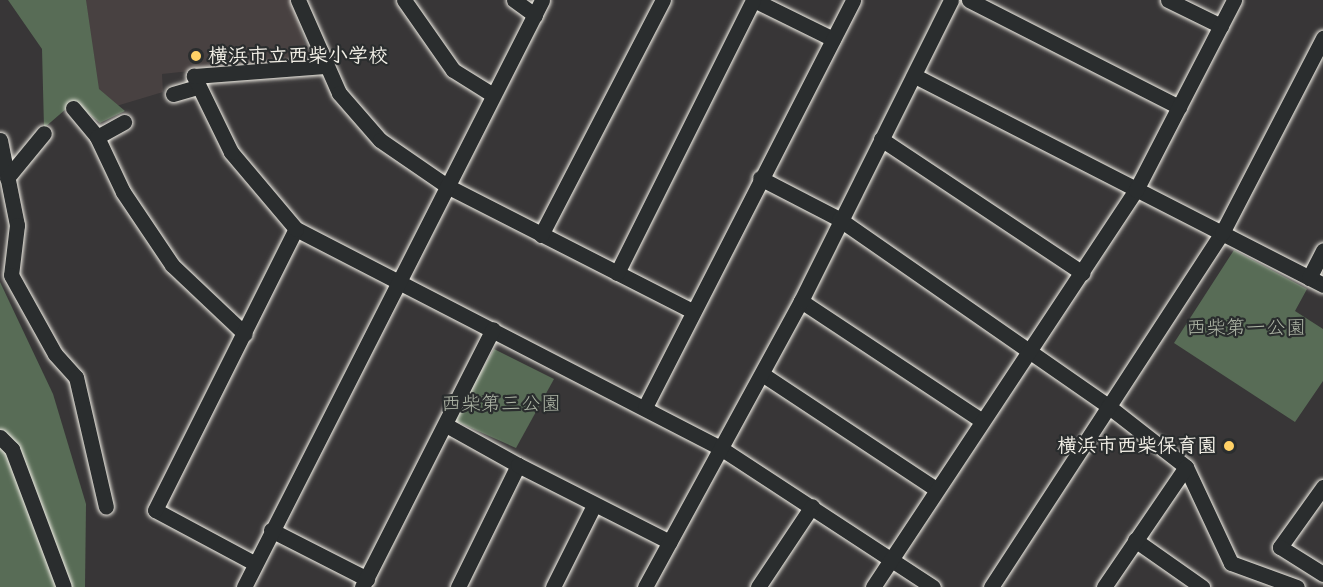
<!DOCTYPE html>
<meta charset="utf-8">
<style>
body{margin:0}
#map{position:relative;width:1323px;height:587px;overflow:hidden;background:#383637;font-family:"Architects Daughter","Klee One",sans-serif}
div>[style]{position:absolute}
.built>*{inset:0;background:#484141}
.green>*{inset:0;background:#586c56}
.roads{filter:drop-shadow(0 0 2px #f4f1e8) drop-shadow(0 0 2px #f4f1e8)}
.minor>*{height:15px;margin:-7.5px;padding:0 7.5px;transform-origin:7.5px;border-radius:7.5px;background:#2a2d2e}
.dots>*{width:16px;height:16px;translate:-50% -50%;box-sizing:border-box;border:3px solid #2a2d2e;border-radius:50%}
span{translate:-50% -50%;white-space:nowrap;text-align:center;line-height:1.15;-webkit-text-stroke:4.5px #2a2d2e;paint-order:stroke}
.poi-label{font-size:20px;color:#f4f1e8;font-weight:700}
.left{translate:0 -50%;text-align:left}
.right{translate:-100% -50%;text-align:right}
.park-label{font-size:20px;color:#aeb5a6}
</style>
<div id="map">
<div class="built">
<div style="clip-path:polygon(80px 0,291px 0,308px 54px,303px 59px,162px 74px,163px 92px,113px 107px,94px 94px)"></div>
</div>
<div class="green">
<div style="clip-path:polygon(8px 0,86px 0,99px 89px,125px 111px,100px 123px,74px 102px,44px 128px,42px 49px)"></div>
<div style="clip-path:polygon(1234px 250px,1307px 289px,1295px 311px,1323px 329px,1323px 381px,1295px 422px,1174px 343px)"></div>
<div style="clip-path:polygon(0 282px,53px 394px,86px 504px,85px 587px,0 587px)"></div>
<div style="clip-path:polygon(494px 349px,554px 379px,516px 448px,453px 420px)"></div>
</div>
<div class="roads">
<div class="minor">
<div style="left:298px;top:0;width:102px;rotate:66.2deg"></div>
<div style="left:339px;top:93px;width:62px;rotate:48.9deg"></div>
<div style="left:380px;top:140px;width:81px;rotate:34.5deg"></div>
<div style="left:447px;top:186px;width:275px;rotate:27deg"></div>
<div style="left:404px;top:0;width:85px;rotate:55deg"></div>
<div style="left:453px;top:70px;width:47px;rotate:32deg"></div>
<div style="left:514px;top:0;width:26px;rotate:36deg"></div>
<div style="left:754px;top:0;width:88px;rotate:26.3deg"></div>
<div style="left:969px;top:0;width:236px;rotate:27deg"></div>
<div style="left:1168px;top:0;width:59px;rotate:26.1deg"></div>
<div style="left:917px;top:77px;width:456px;rotate:27.1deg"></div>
<div style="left:173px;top:94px;width:26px;rotate:-16deg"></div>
<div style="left:73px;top:108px;width:38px;rotate:50deg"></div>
<div style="left:97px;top:137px;width:61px;rotate:64.7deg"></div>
<div style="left:123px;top:192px;width:88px;rotate:56.1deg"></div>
<div style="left:172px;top:265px;width:100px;rotate:43.4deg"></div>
<div style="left:97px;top:137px;width:31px;rotate:-29deg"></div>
<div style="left:881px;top:139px;width:242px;rotate:33.6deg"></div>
<div style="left:0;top:140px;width:87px;rotate:78.7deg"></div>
<div style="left:17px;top:225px;width:50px;rotate:96.8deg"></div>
<div style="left:11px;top:275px;width:90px;rotate:60.9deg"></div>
<div style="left:55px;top:354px;width:31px;rotate:48deg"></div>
<div style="left:76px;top:377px;width:133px;rotate:77deg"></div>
<div style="left:7px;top:178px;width:58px;rotate:-50.6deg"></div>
<div style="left:760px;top:178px;width:89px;rotate:27.4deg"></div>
<div style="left:839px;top:219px;width:328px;rotate:34.8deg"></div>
<div style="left:1108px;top:406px;width:99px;rotate:38deg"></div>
<div style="left:1186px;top:467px;width:106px;rotate:64.9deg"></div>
<div style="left:1231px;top:563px;width:70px;rotate:20deg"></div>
<div style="left:296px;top:229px;width:479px;rotate:27.3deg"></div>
<div style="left:722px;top:449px;width:252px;rotate:33.2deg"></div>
<div style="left:541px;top:235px;width:265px;rotate:-62.6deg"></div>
<div style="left:617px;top:273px;width:305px;rotate:-63.5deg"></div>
<div style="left:1309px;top:278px;width:31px;rotate:-63deg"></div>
<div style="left:801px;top:301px;width:217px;rotate:33.5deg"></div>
<div style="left:762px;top:374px;width:209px;rotate:33.5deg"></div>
<div style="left:645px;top:407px;width:457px;rotate:-62.9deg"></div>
<div style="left:446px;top:425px;width:82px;rotate:29.1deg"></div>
<div style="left:0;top:437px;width:17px;rotate:45deg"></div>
<div style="left:12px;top:449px;width:147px;rotate:69.4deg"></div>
<div style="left:1323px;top:487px;width:74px;rotate:125.6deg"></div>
<div style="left:1280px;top:547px;width:51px;rotate:32.1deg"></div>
<div style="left:271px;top:530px;width:108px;rotate:27deg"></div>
<div style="left:1135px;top:540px;width:82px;rotate:35deg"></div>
<div style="left:254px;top:563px;width:112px;rotate:-151.8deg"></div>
<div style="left:155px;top:510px;width:314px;rotate:-63.4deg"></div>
<div style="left:296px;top:229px;width:101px;rotate:-130.2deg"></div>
<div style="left:231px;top:152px;width:85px;rotate:-116deg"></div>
<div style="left:194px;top:76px;width:131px;rotate:-4.4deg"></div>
<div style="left:244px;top:587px;width:658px;rotate:-63.08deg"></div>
<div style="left:362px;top:587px;width:289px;rotate:-63.1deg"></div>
<div style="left:458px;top:587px;width:136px;rotate:-63.8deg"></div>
<div style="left:518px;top:465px;width:170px;rotate:26.9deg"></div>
<div style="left:553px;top:587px;width:92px;rotate:-63.4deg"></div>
<div style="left:645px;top:587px;width:326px;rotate:-61.4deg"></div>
<div style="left:801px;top:301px;width:336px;rotate:-63.5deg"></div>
<div style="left:758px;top:587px;width:97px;rotate:-56.3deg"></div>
<div style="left:873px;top:587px;width:476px;rotate:-56.5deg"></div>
<div style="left:1136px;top:190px;width:214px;rotate:-62.7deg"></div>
<div style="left:991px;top:587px;width:423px;rotate:-56.9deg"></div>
<div style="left:1222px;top:233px;width:220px;rotate:-62.6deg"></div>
<div style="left:1104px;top:587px;width:145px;rotate:-55.7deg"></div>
</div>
</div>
<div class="dots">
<div style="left:196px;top:56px;background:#ffd166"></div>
<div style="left:1229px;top:446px;background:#ffd166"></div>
</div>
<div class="poi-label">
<span class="left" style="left:208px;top:56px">横浜市立西柴小学校</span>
<span class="right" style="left:1217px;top:446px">横浜市西柴保育園</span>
</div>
<div class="park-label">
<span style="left:1246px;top:328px">西柴第一公園</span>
<span style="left:501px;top:404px">西柴第三公園</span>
</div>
</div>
